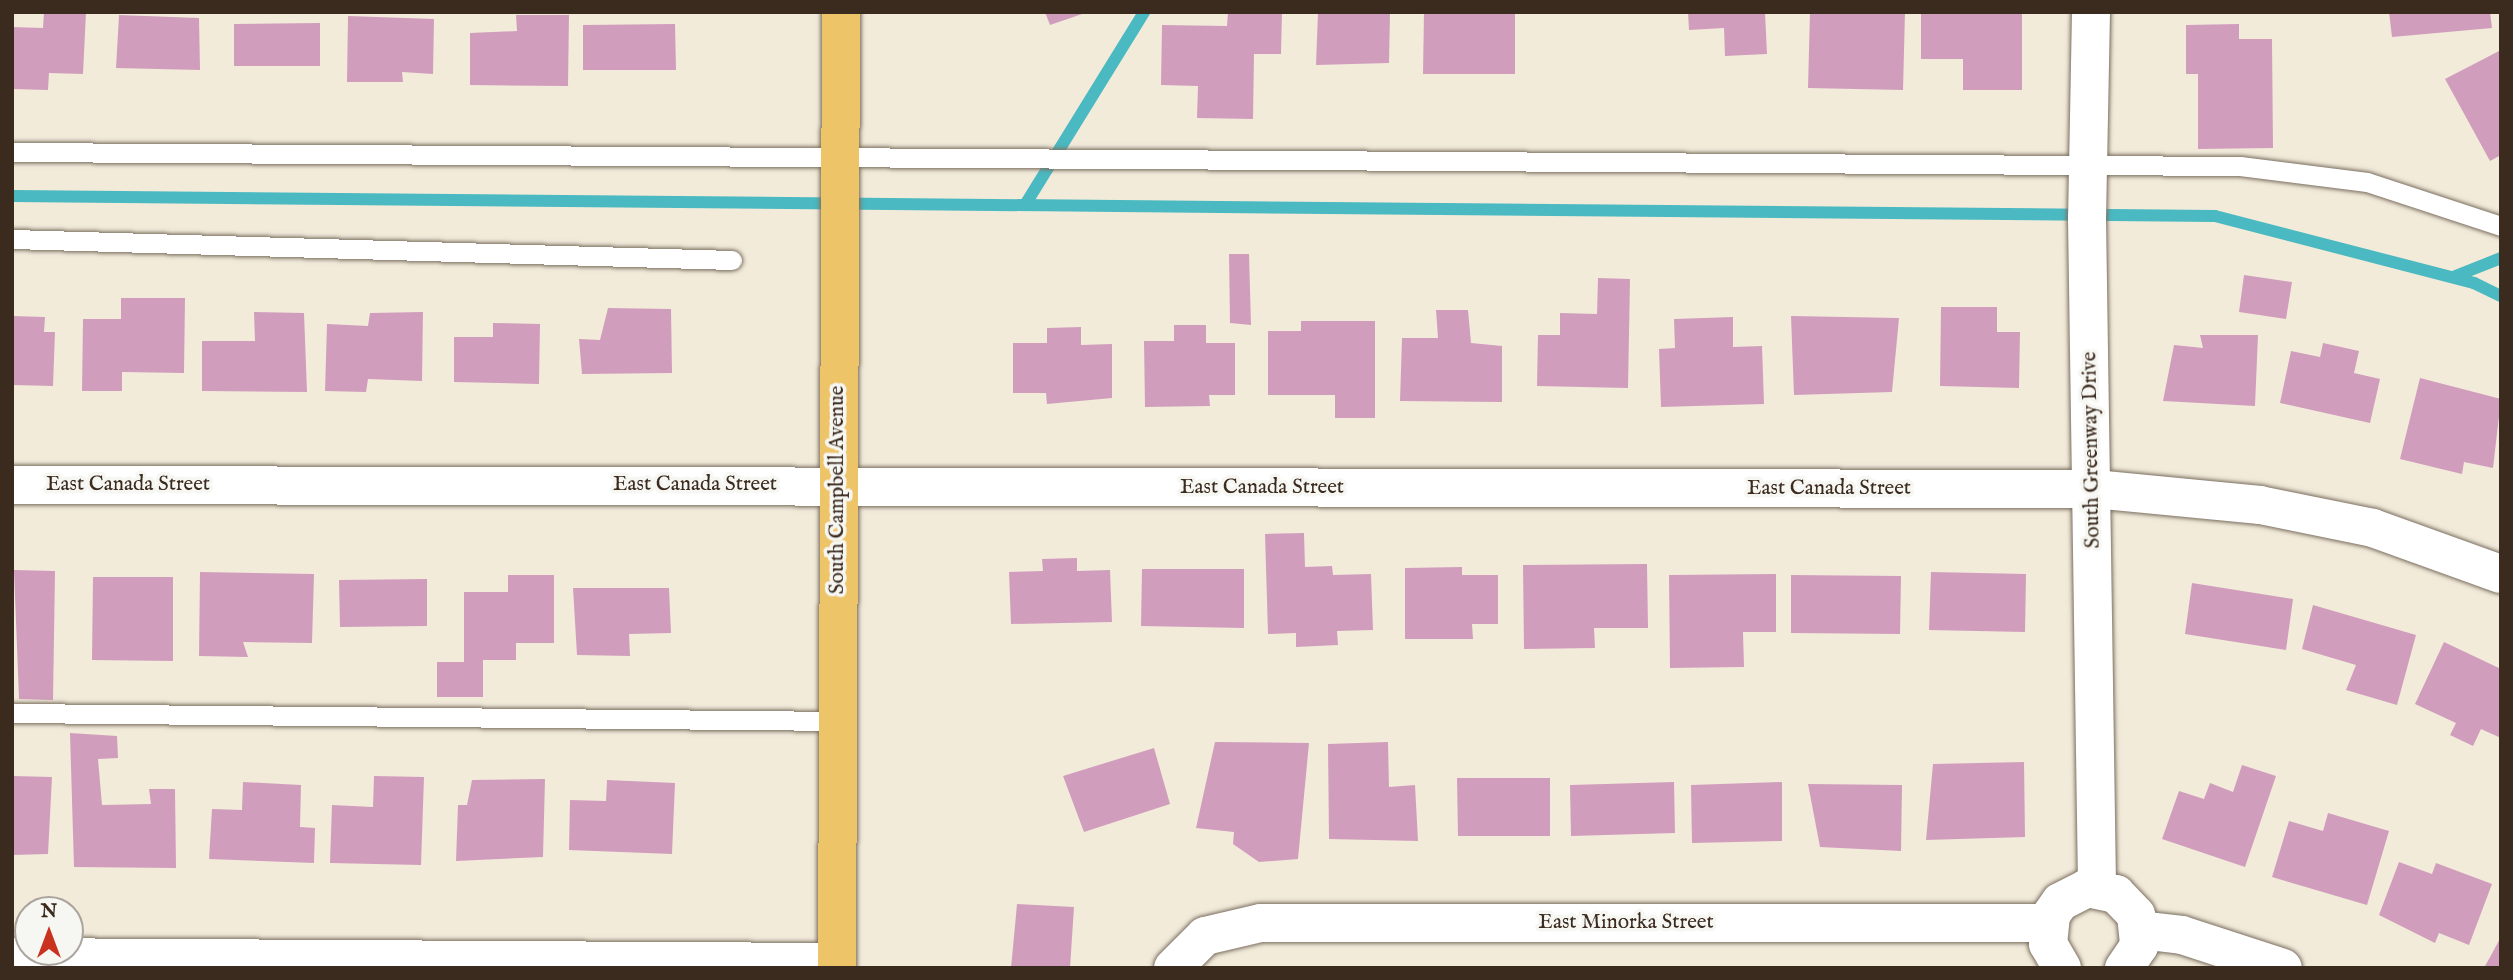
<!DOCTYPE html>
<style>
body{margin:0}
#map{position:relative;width:2513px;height:980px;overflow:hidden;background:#f2ebda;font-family:"IM FELL English",serif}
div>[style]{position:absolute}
.stream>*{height:12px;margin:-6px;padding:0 6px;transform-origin:6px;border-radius:6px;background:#4ab9c1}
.building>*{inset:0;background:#d19dbd}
.roads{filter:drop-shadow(0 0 2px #7b6e60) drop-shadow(0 0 2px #7b6e60)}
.lane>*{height:19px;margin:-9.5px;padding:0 9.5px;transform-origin:9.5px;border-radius:9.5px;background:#fff}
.street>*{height:38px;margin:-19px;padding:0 19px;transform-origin:19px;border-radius:19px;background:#fff}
.primary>*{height:38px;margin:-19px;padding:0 19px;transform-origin:19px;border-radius:19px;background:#eec469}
span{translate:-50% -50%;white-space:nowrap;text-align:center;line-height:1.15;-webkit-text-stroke:7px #f6f6f2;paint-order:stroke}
.street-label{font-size:21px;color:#3b2a1e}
.frame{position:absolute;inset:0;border:14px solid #3b2a1e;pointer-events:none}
.north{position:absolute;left:14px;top:896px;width:70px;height:70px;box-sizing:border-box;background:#f6f6f2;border:2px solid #aba49d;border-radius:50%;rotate:0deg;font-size:19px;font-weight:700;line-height:28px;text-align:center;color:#3b2a1e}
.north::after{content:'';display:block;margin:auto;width:24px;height:32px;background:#c8321e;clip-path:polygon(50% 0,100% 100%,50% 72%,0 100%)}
</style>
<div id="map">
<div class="stream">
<div style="left:12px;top:196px;width:2203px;rotate:0.52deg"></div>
<div style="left:2215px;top:216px;width:268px;rotate:14.5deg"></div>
<div style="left:2474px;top:283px;width:30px;rotate:26deg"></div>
<div style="left:1025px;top:205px;width:227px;rotate:-58.3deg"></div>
<div style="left:2453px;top:277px;width:52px;rotate:-21.6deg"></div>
</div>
<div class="building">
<div style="clip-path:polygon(44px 12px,86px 12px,83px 74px,49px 73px,48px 90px,12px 89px,12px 27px,43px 28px)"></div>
<div style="clip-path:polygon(1045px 12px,1085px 12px,1085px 13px,1050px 25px)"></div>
<div style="clip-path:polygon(1228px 12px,1282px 12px,1281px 54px,1254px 54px,1253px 119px,1197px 118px,1198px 86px,1161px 85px,1162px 25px,1227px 26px)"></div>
<div style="clip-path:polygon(1318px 12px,1390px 12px,1389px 63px,1316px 65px)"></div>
<div style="clip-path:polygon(1424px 12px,1515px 12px,1515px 74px,1423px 74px)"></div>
<div style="clip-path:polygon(1688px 12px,1765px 12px,1767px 54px,1725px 56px,1724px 28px,1689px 30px)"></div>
<div style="clip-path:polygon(1810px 12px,1905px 12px,1903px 90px,1808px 88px)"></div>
<div style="clip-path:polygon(1921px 12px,2022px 12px,2022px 90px,1963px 90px,1963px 59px,1921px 59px)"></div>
<div style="clip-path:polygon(2389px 12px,2490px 12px,2492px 28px,2392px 37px)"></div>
<div style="clip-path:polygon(119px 15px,199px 18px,200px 70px,116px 68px)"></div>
<div style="clip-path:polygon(516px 15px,569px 15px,568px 86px,470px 85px,470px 33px,517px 31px)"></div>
<div style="clip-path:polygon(348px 16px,434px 19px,433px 74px,402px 72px,403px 82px,347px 82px)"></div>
<div style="clip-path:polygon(320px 23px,320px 66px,234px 66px,234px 24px)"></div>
<div style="clip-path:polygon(675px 24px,676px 70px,583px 70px,583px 25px)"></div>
<div style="clip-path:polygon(2239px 24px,2239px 39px,2272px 39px,2273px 148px,2198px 149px,2198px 74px,2186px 74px,2186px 25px)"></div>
<div style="clip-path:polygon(2501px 50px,2501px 155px,2490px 161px,2445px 79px)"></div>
<div style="clip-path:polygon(1229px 254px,1249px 254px,1251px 325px,1230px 323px)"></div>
<div style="clip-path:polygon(2244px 275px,2292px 282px,2286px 319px,2239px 312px)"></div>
<div style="clip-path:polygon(1598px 278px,1630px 279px,1628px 388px,1537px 386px,1538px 335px,1560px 335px,1560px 313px,1597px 314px)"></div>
<div style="clip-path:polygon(121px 298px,185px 298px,184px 373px,122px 372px,122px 391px,82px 391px,83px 319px,121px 319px)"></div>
<div style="clip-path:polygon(1941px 307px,1997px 307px,1997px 332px,2020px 332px,2019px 388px,1940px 386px)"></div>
<div style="clip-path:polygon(608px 308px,671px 309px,672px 373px,582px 374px,579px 339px,600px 340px)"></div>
<div style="clip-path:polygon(1436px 310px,1468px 310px,1471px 343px,1502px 346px,1502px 402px,1400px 401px,1402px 338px,1438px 338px)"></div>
<div style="clip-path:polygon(254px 312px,304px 313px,307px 392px,202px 391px,202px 341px,255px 341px)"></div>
<div style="clip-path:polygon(423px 312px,422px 381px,368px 379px,366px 392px,325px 391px,327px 324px,368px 326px,370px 313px)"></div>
<div style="clip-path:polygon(12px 316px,45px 317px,44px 332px,55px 332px,53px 386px,12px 385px)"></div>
<div style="clip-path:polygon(1791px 316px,1899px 318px,1892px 392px,1794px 395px)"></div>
<div style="clip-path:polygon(1733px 317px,1733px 347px,1762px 346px,1764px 404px,1661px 407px,1659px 349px,1675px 348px,1674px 319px)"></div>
<div style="clip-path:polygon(1301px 321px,1375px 321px,1375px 418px,1335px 418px,1335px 395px,1268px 395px,1268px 331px,1301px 331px)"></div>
<div style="clip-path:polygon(493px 323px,540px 324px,539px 384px,454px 382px,454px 337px,493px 337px)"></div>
<div style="clip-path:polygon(1174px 325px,1206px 325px,1206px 343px,1235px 343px,1235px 395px,1209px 395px,1210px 406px,1145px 407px,1144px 341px,1174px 341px)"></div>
<div style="clip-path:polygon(1081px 327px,1081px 345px,1112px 344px,1112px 398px,1047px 404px,1046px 393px,1013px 393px,1013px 343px,1047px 343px,1047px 328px)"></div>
<div style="clip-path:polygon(2200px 335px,2258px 335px,2255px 406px,2163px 401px,2174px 345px,2203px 348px)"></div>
<div style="clip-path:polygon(2323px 343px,2359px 351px,2354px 373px,2380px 379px,2370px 423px,2280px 403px,2291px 351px,2320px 357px)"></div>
<div style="clip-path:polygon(2420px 378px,2501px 399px,2493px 468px,2464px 462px,2462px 474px,2400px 459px)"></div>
<div style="clip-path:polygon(1304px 533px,1305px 567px,1332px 566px,1333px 575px,1371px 574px,1373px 630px,1337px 631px,1338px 645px,1296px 647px,1296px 633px,1268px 634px,1265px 534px)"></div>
<div style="clip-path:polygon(1077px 558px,1077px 571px,1110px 570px,1112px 622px,1011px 624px,1009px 572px,1043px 571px,1042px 559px)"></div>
<div style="clip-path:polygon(1647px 564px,1648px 628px,1594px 628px,1595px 648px,1524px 649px,1523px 565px)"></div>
<div style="clip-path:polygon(1462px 567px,1462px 575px,1498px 575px,1498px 624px,1472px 624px,1473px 639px,1405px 639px,1405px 568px)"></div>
<div style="clip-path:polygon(1142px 569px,1244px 569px,1244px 628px,1141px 626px)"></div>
<div style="clip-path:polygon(14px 570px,55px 571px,53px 700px,19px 699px)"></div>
<div style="clip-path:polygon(200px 572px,314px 574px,312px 643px,243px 642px,248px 657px,199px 656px)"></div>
<div style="clip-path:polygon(1931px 572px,2026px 574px,2025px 632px,1929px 630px)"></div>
<div style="clip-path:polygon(1776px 574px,1776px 632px,1743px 632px,1744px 667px,1670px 668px,1669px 575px)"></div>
<div style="clip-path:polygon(508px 575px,554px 575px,554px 643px,516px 643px,516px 660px,483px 660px,483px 697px,437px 697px,437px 662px,464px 662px,464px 592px,508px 592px)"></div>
<div style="clip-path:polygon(1791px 575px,1901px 576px,1900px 634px,1791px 633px)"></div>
<div style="clip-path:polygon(93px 577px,173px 577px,173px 661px,92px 660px)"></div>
<div style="clip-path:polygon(427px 579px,427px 626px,340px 627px,339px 580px)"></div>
<div style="clip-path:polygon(2192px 583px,2293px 599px,2286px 650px,2185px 634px)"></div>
<div style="clip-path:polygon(573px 588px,669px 588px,671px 633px,629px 634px,630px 656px,577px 655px)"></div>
<div style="clip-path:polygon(2313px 605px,2416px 635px,2397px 705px,2346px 690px,2356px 665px,2302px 649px)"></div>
<div style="clip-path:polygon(2444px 642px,2501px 669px,2501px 738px,2481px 729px,2473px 746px,2450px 735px,2456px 723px,2415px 704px)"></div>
<div style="clip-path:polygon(70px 733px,117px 736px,118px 758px,98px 759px,102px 805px,151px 804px,149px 789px,175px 789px,176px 868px,74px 867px)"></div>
<div style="clip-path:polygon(1215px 742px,1309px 743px,1298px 859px,1259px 862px,1233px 844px,1234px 832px,1196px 828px)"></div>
<div style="clip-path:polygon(1388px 742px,1389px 787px,1415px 785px,1418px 841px,1329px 839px,1328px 744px)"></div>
<div style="clip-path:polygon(1154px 748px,1170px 804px,1084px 832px,1063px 776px)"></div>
<div style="clip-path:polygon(2024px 762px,2025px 837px,1926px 840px,1933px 764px)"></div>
<div style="clip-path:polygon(2242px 765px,2276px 776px,2245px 867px,2162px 839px,2179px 791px,2204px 799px,2210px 783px,2233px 792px)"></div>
<div style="clip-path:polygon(12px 776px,52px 777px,48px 854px,12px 855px)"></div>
<div style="clip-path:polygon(374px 776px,424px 777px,421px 865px,330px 863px,332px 805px,373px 807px)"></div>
<div style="clip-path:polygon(1457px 778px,1550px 778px,1550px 836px,1458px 836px)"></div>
<div style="clip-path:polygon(545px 779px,543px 857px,456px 861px,458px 805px,467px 805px,472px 780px)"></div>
<div style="clip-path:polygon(607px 780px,675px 783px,672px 854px,569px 850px,570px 800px,606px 801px)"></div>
<div style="clip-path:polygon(243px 782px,301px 785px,300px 827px,315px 828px,314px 863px,209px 859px,212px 809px,242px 810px)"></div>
<div style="clip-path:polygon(1674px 782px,1675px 833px,1571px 836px,1570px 785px)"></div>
<div style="clip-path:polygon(1782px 782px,1782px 841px,1692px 843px,1691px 785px)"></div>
<div style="clip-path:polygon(1808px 784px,1902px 785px,1901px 851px,1820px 847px)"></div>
<div style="clip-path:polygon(2328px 813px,2389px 831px,2367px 905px,2272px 877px,2289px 821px,2323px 831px)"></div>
<div style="clip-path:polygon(2399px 862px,2432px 874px,2436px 863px,2492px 884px,2469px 945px,2439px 933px,2435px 943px,2379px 915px)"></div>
<div style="clip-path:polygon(1017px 904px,1074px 907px,1070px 968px,1011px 968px)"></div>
<div style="clip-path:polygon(2501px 937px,2501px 968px,2484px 968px)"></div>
</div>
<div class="roads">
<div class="lane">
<div style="left:12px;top:152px;width:2228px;rotate:0.36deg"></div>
<div style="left:2240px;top:166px;width:128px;rotate:7.2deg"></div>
<div style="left:2367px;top:182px;width:141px;rotate:18.2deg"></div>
<div style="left:12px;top:239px;width:720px;rotate:1.67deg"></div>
<div style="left:12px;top:713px;width:826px;rotate:0.55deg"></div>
</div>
<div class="street">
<div style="left:2091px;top:12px;width:206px;rotate:91.1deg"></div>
<div style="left:2087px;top:218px;width:670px;rotate:89.14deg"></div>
<div style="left:12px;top:485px;width:2082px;rotate:0.11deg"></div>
<div style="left:2094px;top:489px;width:167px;rotate:5.5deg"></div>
<div style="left:2260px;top:505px;width:115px;rotate:11.5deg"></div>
<div style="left:2373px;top:528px;width:136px;rotate:19.8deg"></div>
<div style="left:2140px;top:930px;width:42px;rotate:6.8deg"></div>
<div style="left:2182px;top:935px;width:106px;rotate:18.1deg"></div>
<div style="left:12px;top:957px;width:825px;rotate:0.35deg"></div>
<div style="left:1173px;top:968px;width:45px;rotate:-45deg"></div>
<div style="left:1205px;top:936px;width:57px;rotate:-13.1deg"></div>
<div style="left:1261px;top:923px;width:788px"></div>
<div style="left:2062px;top:968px;width:28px;rotate:-120deg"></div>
<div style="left:2048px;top:944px;width:29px;rotate:-84deg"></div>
<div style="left:2051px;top:915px;width:16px;rotate:-55deg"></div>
<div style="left:2060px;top:902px;width:30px;rotate:-27deg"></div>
<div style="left:2087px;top:888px;width:30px;rotate:12deg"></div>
<div style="left:2116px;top:894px;width:29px;rotate:46deg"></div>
<div style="left:2136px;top:915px;width:31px;rotate:84deg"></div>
<div style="left:2139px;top:946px;width:27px;rotate:124deg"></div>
</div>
<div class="primary">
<div style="left:837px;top:968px;width:956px;rotate:-89.76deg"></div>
</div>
</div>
<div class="street-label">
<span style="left:2092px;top:450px;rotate:-91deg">South Greenway Drive</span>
<span style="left:128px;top:485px">East Canada Street</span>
<span style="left:695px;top:485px">East Canada Street</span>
<span style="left:1262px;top:488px">East Canada Street</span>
<span style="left:1829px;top:489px">East Canada Street</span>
<span style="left:838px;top:490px;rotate:-90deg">South Campbell Avenue</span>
<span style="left:1626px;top:923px">East Minorka Street</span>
</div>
<div class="frame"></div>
<div class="north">N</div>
</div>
